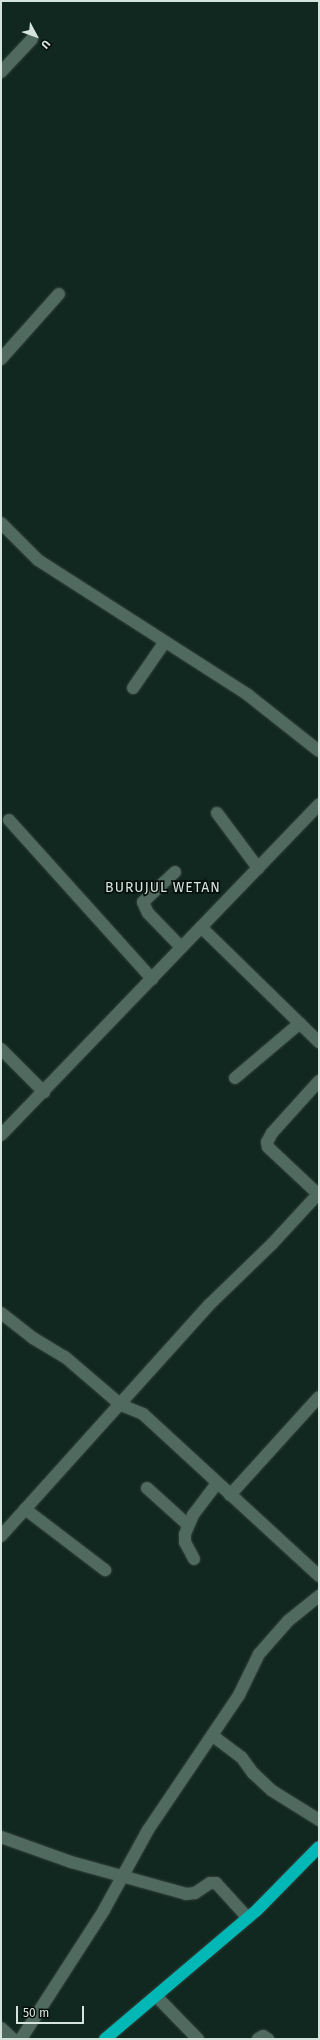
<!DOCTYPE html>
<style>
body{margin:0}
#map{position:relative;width:320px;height:2040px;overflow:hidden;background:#112820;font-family:"Fira Sans",sans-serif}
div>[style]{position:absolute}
.roads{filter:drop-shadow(0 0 1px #33443d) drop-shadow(0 0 1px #33443d)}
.minor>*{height:12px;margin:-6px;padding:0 6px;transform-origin:6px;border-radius:6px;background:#516a60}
.highway>*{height:12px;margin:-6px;padding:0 6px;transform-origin:6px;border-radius:6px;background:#02b8b6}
span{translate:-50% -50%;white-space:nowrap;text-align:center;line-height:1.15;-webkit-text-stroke:3.5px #060f0b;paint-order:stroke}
.quarter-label{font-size:14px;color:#d6e4de;letter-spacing:1px}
.frame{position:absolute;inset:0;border:2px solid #d6e4de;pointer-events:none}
.north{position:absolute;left:16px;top:16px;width:40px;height:40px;-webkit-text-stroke:3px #060f0b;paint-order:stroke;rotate:131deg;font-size:11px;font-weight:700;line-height:16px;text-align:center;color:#d6e4de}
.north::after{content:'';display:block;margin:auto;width:14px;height:18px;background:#d6e4de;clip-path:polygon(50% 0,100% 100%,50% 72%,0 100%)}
.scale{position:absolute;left:16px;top:2006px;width:68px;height:18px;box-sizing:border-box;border:2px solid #d6e4de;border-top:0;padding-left:5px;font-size:12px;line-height:14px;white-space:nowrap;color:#d6e4de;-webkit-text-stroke:3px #060f0b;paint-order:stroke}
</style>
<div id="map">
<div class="roads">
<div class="minor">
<div style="left:1px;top:72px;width:45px;rotate:-46.8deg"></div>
<div style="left:1px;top:359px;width:87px;rotate:-48.3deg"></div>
<div style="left:1px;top:523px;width:52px;rotate:45deg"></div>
<div style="left:38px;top:560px;width:250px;rotate:32.7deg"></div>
<div style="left:248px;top:695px;width:90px;rotate:38.3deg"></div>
<div style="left:133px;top:688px;width:55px;rotate:-55.4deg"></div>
<div style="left:217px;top:813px;width:69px;rotate:53.3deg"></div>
<div style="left:9px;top:820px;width:214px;rotate:48deg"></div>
<div style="left:175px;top:872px;width:44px;rotate:136.8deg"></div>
<div style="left:143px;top:902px;width:12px;rotate:66deg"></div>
<div style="left:148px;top:913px;width:47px;rotate:45.9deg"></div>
<div style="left:201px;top:927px;width:165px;rotate:44.3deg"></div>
<div style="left:1px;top:1049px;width:61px;rotate:45deg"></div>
<div style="left:235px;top:1078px;width:85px;rotate:-40.2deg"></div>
<div style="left:1px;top:1135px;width:459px;rotate:-46.1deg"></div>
<div style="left:318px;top:1194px;width:69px;rotate:-136.8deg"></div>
<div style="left:268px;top:1147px;width:5px;rotate:-101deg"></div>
<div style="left:267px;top:1142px;width:10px;rotate:-61deg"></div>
<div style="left:272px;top:1133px;width:70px;rotate:-47.9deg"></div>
<div style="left:1px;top:1313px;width:41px;rotate:38deg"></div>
<div style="left:33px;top:1338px;width:37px;rotate:31deg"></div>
<div style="left:65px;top:1357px;width:74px;rotate:40.6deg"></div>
<div style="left:121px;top:1405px;width:24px;rotate:22deg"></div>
<div style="left:143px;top:1414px;width:239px;rotate:42.6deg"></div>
<div style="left:147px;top:1488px;width:55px;rotate:42.1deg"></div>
<div style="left:230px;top:1495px;width:132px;rotate:-47.8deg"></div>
<div style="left:25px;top:1509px;width:101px;rotate:37.3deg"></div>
<div style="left:1px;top:1536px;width:311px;rotate:-48deg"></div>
<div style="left:209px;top:1305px;width:88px;rotate:-44.1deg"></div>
<div style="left:272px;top:1244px;width:69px;rotate:-47.3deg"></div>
<div style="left:194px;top:1559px;width:19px;rotate:-118deg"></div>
<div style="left:185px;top:1542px;width:8px;rotate:-90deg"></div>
<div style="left:185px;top:1534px;width:21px;rotate:-67deg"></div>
<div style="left:193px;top:1515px;width:40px;rotate:-53deg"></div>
<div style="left:213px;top:1736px;width:36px;rotate:37deg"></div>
<div style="left:242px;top:1758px;width:19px;rotate:54deg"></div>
<div style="left:253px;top:1773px;width:25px;rotate:43deg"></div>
<div style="left:271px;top:1790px;width:57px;rotate:32deg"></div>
<div style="left:1px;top:1837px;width:74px;rotate:19.7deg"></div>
<div style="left:71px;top:1862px;width:119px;rotate:15.5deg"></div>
<div style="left:186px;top:1894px;width:9px;rotate:-6deg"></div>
<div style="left:195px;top:1893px;width:18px;rotate:-34deg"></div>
<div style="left:210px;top:1883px;width:6px"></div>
<div style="left:216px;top:1883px;width:47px;rotate:47.6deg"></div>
<div style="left:156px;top:1996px;width:60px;rotate:45.7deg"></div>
<div style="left:1px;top:2028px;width:16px;rotate:43deg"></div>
<div style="left:21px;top:2039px;width:153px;rotate:-57.2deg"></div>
<div style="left:104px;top:1910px;width:91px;rotate:-61.2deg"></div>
<div style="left:148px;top:1830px;width:163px;rotate:-56deg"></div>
<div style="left:239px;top:1695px;width:46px;rotate:-64deg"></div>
<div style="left:259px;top:1654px;width:44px;rotate:-48.7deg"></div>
<div style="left:288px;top:1621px;width:40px;rotate:-39deg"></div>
<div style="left:258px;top:2039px;width:6px;rotate:-31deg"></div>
<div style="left:263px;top:2036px;width:6px;rotate:31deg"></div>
</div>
<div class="highway">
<div style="left:105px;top:2039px;width:199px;rotate:-40.3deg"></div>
<div style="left:257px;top:1910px;width:88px;rotate:-45.5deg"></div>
</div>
</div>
<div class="quarter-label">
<span style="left:163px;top:888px">BURUJUL WETAN</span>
</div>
<div class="frame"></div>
<div class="north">U</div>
<div class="scale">50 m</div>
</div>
